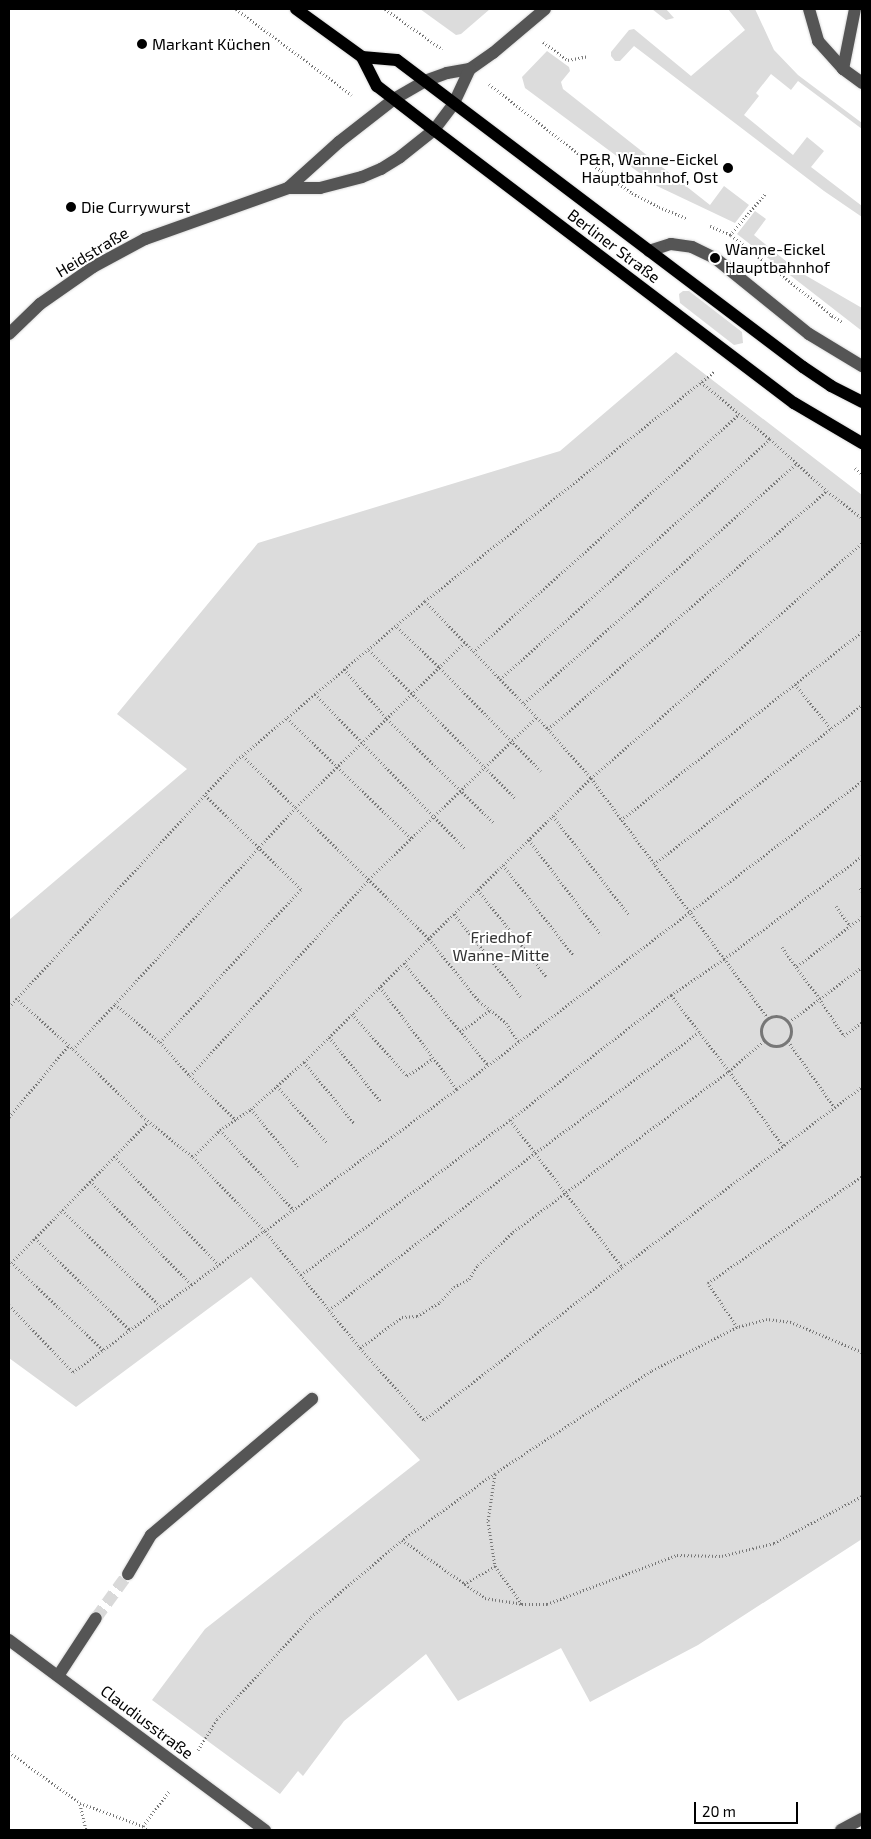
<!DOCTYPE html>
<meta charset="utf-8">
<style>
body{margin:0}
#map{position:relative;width:871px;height:1839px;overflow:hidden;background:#fff;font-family:"Exo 2",sans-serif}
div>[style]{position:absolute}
.green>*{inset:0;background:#dcdcdc}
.minor-tunnel>*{height:12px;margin-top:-6px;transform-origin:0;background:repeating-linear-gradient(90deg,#d9d9d9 0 12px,transparent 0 18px)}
.path>*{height:3px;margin-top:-1.5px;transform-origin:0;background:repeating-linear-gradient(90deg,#777 0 1px,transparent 0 3.5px)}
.path>.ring{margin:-1.5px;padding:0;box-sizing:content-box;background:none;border:3px solid #777;border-radius:50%}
.roads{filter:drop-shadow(0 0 1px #dbdbdb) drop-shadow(0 0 1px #dbdbdb)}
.minor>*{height:12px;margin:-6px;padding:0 6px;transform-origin:6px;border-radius:6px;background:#555}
.major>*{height:12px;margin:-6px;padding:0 6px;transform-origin:6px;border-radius:6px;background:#000}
.dots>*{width:14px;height:14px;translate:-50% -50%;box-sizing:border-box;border:2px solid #fff;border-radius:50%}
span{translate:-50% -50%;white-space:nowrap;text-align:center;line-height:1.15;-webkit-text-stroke:4px #fff;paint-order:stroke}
.poi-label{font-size:16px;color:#000}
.left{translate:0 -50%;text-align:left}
.right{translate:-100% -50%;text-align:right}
.street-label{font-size:16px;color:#000}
.park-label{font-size:16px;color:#333}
.frame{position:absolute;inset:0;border:10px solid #000;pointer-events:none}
.scale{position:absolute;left:694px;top:1802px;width:104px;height:22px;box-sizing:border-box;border:2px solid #000;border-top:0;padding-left:6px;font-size:15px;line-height:18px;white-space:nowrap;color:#000;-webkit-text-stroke:4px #fff;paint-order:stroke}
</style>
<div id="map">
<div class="green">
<div style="clip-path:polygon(420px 9px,490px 9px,461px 34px,456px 35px)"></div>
<div style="clip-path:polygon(652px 9px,666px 9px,674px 18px,666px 20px)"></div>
<div style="clip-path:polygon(728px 9px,755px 9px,774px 50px,798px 75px,862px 123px,862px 129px,798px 81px,791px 90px,771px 74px,756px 93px,759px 96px,744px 115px,793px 155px,807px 137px,824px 151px,811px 167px,862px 206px,862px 217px,824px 191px,634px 46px,620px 61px,615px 61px,611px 56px,611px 52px,629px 30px,634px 29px,691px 76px,745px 30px)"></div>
<div style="clip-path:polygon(547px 51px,569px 67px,570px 71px,561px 82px,563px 89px,710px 205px,724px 186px,749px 205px,735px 223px,657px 186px,525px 88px,522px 77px)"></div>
<div style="clip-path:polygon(755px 211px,766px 219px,754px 235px,798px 271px,862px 308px,862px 331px,737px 234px)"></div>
<div style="clip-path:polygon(683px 291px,689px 291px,742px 332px,743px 343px,734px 345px,680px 303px,679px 294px)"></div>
<div style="clip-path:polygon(676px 352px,862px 495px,862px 1539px,698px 1645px,590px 1702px,561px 1648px,458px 1701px,426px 1654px,344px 1721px,303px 1776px,298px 1771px,280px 1794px,152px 1700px,205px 1629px,420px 1460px,251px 1277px,76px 1407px,9px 1358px,9px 920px,187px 769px,117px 714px,258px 543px,560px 451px)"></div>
</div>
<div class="minor-tunnel">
<div style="left:96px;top:1618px;width:54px;rotate:-54deg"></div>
</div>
<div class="path">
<div style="left:236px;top:9px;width:144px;rotate:36.6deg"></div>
<div style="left:385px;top:9px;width:70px;rotate:35.1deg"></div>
<div style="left:543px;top:42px;width:31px;rotate:36deg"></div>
<div style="left:568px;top:60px;width:20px;rotate:-11deg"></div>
<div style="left:489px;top:84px;width:132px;rotate:37.9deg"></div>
<div style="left:593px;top:165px;width:48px;rotate:35.7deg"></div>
<div style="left:632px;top:193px;width:30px;rotate:27deg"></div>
<div style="left:659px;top:207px;width:31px;rotate:22deg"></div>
<div style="left:710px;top:226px;width:23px;rotate:23deg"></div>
<div style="left:731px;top:235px;width:129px;rotate:38.4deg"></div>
<div style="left:730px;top:235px;width:54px;rotate:-49.5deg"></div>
<div style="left:831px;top:317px;width:2px;rotate:-63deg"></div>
<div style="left:832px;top:315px;width:12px;rotate:35deg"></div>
<div style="left:701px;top:382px;width:89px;rotate:39.6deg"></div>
<div style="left:770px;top:439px;width:77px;rotate:42.4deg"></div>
<div style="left:827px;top:491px;width:44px;rotate:37.6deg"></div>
<div style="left:855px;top:468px;width:9px;rotate:41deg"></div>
<div style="left:425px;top:601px;width:178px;rotate:46.1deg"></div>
<div style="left:548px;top:729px;width:65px;rotate:48.7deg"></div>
<div style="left:591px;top:778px;width:298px;rotate:53.6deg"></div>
<div style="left:397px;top:627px;width:59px;rotate:43.6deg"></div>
<div style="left:440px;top:668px;width:144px;rotate:45.6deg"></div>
<div style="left:369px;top:650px;width:208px;rotate:45.4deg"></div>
<div style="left:473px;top:652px;width:357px;rotate:-41.8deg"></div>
<div style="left:344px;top:669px;width:66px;rotate:49.3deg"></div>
<div style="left:387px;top:719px;width:148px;rotate:44.2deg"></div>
<div style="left:500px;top:679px;width:361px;rotate:-41.6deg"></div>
<div style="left:795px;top:684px;width:58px;rotate:51.3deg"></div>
<div style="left:315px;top:694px;width:216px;rotate:45.9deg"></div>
<div style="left:524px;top:703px;width:362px;rotate:-41.3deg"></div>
<div style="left:287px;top:718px;width:173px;rotate:44.1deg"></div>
<div style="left:548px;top:729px;width:367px;rotate:-40.5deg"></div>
<div style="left:243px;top:756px;width:261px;rotate:44.5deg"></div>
<div style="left:429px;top:939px;width:80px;rotate:51.1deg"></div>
<div style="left:479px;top:1001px;width:35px;rotate:39deg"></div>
<div style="left:506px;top:1023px;width:23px;rotate:56deg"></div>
<div style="left:553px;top:816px;width:125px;rotate:52.5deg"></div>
<div style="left:621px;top:820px;width:306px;rotate:-38deg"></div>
<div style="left:529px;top:840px;width:119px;rotate:52.8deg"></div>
<div style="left:654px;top:864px;width:262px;rotate:-37.4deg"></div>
<div style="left:503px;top:865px;width:115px;rotate:52deg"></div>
<div style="left:860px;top:888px;width:4px;rotate:56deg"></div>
<div style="left:478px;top:890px;width:110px;rotate:51.7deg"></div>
<div style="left:836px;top:906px;width:24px;rotate:55deg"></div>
<div style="left:454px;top:914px;width:107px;rotate:51.1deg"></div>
<div style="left:862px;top:917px;width:83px;rotate:142.9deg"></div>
<div style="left:796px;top:967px;width:39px;rotate:53deg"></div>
<div style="left:819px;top:998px;width:45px;rotate:56.7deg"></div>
<div style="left:844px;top:1036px;width:23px;rotate:-38deg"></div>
<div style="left:782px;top:947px;width:24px;rotate:55deg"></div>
<div style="left:404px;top:963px;width:132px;rotate:50.5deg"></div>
<div style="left:380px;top:987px;width:128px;rotate:53deg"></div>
<div style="left:16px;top:998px;width:76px;rotate:41.8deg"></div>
<div style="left:73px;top:1049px;width:96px;rotate:44.2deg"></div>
<div style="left:142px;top:1116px;width:65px;rotate:38.8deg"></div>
<div style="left:193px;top:1157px;width:103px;rotate:45.8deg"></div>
<div style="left:265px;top:1231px;width:151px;rotate:50.9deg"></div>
<div style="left:360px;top:1348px;width:96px;rotate:48.4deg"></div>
<div style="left:424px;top:1420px;width:250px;rotate:-37.7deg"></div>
<div style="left:622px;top:1267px;width:300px;rotate:-36.9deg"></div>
<div style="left:115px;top:1004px;width:268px;rotate:-47.4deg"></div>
<div style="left:296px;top:807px;width:236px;rotate:-44.3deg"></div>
<div style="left:9px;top:1007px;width:336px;rotate:-47.3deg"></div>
<div style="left:237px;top:760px;width:246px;rotate:-40.2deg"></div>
<div style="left:425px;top:601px;width:369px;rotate:-38.4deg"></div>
<div style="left:352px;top:1014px;width:83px;rotate:48.4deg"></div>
<div style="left:407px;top:1076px;width:30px;rotate:-34deg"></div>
<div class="ring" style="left:761px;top:1016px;width:27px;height:27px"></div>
<div style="left:789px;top:1022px;width:91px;rotate:-37deg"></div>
<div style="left:460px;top:1032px;width:37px;rotate:-36deg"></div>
<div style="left:329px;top:1037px;width:83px;rotate:51.3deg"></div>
<div style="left:764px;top:1041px;width:46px;rotate:139.4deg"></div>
<div style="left:729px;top:1071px;width:92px;rotate:54.2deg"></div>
<div style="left:788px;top:1041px;width:80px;rotate:55.1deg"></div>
<div style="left:160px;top:1042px;width:208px;rotate:-47.3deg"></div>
<div style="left:301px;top:889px;width:134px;rotate:-135.6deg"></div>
<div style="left:73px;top:1049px;width:62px;rotate:-47deg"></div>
<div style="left:115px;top:1004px;width:59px;rotate:40.2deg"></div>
<div style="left:160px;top:1042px;width:45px;rotate:48.6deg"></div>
<div style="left:190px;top:1076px;width:64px;rotate:43.7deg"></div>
<div style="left:304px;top:1062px;width:79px;rotate:50.7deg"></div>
<div style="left:190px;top:1076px;width:266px;rotate:-47.7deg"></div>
<div style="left:369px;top:879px;width:233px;rotate:-44deg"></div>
<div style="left:277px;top:1086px;width:76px;rotate:48.7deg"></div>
<div style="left:251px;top:1109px;width:74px;rotate:50.5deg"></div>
<div style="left:9px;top:1117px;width:94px;rotate:-50.2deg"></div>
<div style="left:510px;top:1120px;width:185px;rotate:52.7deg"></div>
<div style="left:220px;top:1130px;width:108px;rotate:47.3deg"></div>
<div style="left:114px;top:1156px;width:151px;rotate:46.1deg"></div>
<div style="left:193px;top:1157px;width:38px;rotate:-45deg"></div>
<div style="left:220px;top:1130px;width:37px;rotate:-34deg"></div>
<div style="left:251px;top:1109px;width:71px;rotate:-41.6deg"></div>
<div style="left:304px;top:1062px;width:404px;rotate:-44.7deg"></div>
<div style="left:591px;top:778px;width:359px;rotate:-40.9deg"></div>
<div style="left:90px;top:1181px;width:146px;rotate:45.6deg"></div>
<div style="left:62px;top:1210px;width:139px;rotate:44.4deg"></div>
<div style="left:35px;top:1238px;width:132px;rotate:44.1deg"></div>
<div style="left:11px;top:1262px;width:127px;rotate:43.7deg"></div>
<div style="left:9px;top:1265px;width:199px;rotate:-45.8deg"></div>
<div style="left:301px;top:1275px;width:260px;rotate:-36.6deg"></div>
<div style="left:510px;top:1120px;width:204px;rotate:-37.8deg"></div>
<div style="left:671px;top:995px;width:64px;rotate:-34.2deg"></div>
<div style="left:724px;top:959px;width:172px;rotate:-36.7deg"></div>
<div style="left:9px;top:1305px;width:93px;rotate:46.3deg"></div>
<div style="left:73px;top:1372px;width:477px;rotate:-36.4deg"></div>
<div style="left:457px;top:1089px;width:509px;rotate:-37.25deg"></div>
<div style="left:329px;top:1310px;width:259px;rotate:-37.3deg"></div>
<div style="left:535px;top:1153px;width:204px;rotate:-36.4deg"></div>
<div style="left:737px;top:1327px;width:53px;rotate:-123.4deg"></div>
<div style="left:708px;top:1283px;width:188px;rotate:-34.8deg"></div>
<div style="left:360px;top:1348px;width:52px;rotate:-36.4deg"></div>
<div style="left:402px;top:1317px;width:15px;rotate:-4deg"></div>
<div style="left:417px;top:1316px;width:27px;rotate:-31deg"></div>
<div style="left:440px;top:1302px;width:21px;rotate:-47deg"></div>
<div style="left:454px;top:1287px;width:17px;rotate:-28deg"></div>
<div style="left:469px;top:1279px;width:17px;rotate:-57deg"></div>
<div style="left:478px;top:1265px;width:48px;rotate:-43.3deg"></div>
<div style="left:513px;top:1232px;width:269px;rotate:-36.7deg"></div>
<div style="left:729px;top:1071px;width:96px;rotate:-127.3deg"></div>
<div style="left:862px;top:1352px;width:77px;rotate:-157.1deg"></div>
<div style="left:791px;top:1322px;width:24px;rotate:-173deg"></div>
<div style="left:767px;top:1319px;width:31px;rotate:165deg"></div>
<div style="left:737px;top:1327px;width:97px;rotate:152.9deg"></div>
<div style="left:651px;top:1371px;width:186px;rotate:146.8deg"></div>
<div style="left:495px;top:1473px;width:115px;rotate:144.2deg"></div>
<div style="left:402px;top:1540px;width:101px;rotate:34.9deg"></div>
<div style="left:485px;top:1598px;width:37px;rotate:9deg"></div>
<div style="left:522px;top:1604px;width:25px"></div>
<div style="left:547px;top:1604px;width:139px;rotate:-20.7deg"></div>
<div style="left:677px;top:1555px;width:45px;rotate:1.3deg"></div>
<div style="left:722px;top:1556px;width:54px;rotate:-14deg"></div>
<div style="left:774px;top:1543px;width:100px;rotate:-28.1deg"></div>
<div style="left:495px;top:1474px;width:48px;rotate:98.5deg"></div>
<div style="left:488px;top:1521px;width:46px;rotate:81.2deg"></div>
<div style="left:495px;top:1566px;width:47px;rotate:54.6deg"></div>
<div style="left:464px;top:1584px;width:36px;rotate:-30deg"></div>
<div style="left:198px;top:1750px;width:36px;rotate:-58deg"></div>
<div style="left:217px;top:1719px;width:139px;rotate:-47.3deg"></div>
<div style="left:311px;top:1617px;width:119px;rotate:-40.2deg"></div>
<div style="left:9px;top:1752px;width:87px;rotate:35.7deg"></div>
<div style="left:80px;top:1803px;width:67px;rotate:20.1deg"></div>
<div style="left:143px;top:1826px;width:6px;rotate:39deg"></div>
<div style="left:80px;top:1804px;width:27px;rotate:77deg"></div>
<div style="left:143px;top:1826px;width:45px;rotate:-53.1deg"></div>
</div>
<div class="roads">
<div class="minor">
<div style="left:809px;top:9px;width:33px;rotate:74deg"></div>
<div style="left:818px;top:41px;width:38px;rotate:48deg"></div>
<div style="left:843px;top:69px;width:24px;rotate:36deg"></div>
<div style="left:843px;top:69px;width:61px;rotate:-78.7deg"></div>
<div style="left:288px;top:188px;width:69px;rotate:-42deg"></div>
<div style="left:339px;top:142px;width:70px;rotate:-38deg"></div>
<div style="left:394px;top:99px;width:36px;rotate:-30deg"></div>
<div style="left:425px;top:81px;width:23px;rotate:-20deg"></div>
<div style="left:447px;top:73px;width:23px;rotate:-10deg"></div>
<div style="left:470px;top:69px;width:28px;rotate:-35deg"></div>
<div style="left:493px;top:53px;width:68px;rotate:-40.2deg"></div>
<div style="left:649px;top:251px;width:23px;rotate:-18deg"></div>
<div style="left:671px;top:244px;width:21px;rotate:8deg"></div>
<div style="left:692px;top:247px;width:25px;rotate:26deg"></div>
<div style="left:715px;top:258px;width:121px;rotate:39deg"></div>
<div style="left:809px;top:334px;width:62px;rotate:31.1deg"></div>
<div style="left:9px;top:334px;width:43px;rotate:-44.1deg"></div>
<div style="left:40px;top:304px;width:65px;rotate:-34.9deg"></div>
<div style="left:93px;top:267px;width:59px;rotate:-28.3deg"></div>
<div style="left:145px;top:239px;width:152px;rotate:-19.6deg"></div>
<div style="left:288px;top:188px;width:32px"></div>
<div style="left:320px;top:188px;width:43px;rotate:-14.7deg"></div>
<div style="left:362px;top:177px;width:21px;rotate:-23deg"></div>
<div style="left:381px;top:169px;width:22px;rotate:-32deg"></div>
<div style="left:400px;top:157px;width:43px;rotate:-38.5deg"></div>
<div style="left:434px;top:130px;width:34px;rotate:-53deg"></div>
<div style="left:454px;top:103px;width:38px;rotate:-65deg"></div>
<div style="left:128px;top:1574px;width:45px;rotate:-59.5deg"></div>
<div style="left:151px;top:1535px;width:211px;rotate:-40.2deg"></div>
<div style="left:9px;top:1640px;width:319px;rotate:36.6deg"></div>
<div style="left:58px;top:1676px;width:69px;rotate:-56.8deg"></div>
<div style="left:841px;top:1830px;width:24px;rotate:-28deg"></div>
</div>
<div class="major">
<div style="left:296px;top:9px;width:82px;rotate:36deg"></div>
<div style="left:362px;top:57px;width:33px;rotate:63deg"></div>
<div style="left:377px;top:86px;width:72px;rotate:37.7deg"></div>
<div style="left:434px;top:130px;width:452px;rotate:37.2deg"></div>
<div style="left:794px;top:403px;width:79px;rotate:30.5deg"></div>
<div style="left:362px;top:57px;width:35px;rotate:5deg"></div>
<div style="left:397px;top:60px;width:509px;rotate:37.1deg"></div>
<div style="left:803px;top:367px;width:34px;rotate:34deg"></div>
<div style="left:831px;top:386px;width:35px;rotate:27deg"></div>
</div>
</div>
<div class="dots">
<div style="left:142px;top:44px;background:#000"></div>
<div style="left:728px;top:168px;background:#000"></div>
<div style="left:71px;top:207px;background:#000"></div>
<div style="left:715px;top:258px;background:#000"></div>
</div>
<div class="poi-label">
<span class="left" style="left:152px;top:44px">Markant Küchen</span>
<span class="right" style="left:718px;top:168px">P&amp;R, Wanne-Eickel<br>Hauptbahnhof, Ost</span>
<span class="left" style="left:81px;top:207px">Die Currywurst</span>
<span class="left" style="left:725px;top:258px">Wanne-Eickel<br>Hauptbahnhof</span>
</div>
<div class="street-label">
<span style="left:614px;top:246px;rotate:37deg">Berliner Straße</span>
<span style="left:92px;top:252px;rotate:-31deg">Heidstraße</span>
<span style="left:147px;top:1722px;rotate:37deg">Claudiusstraße</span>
</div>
<div class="park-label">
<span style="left:501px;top:946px">Friedhof<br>Wanne-Mitte</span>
</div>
<div class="frame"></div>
<div class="scale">20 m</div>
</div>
